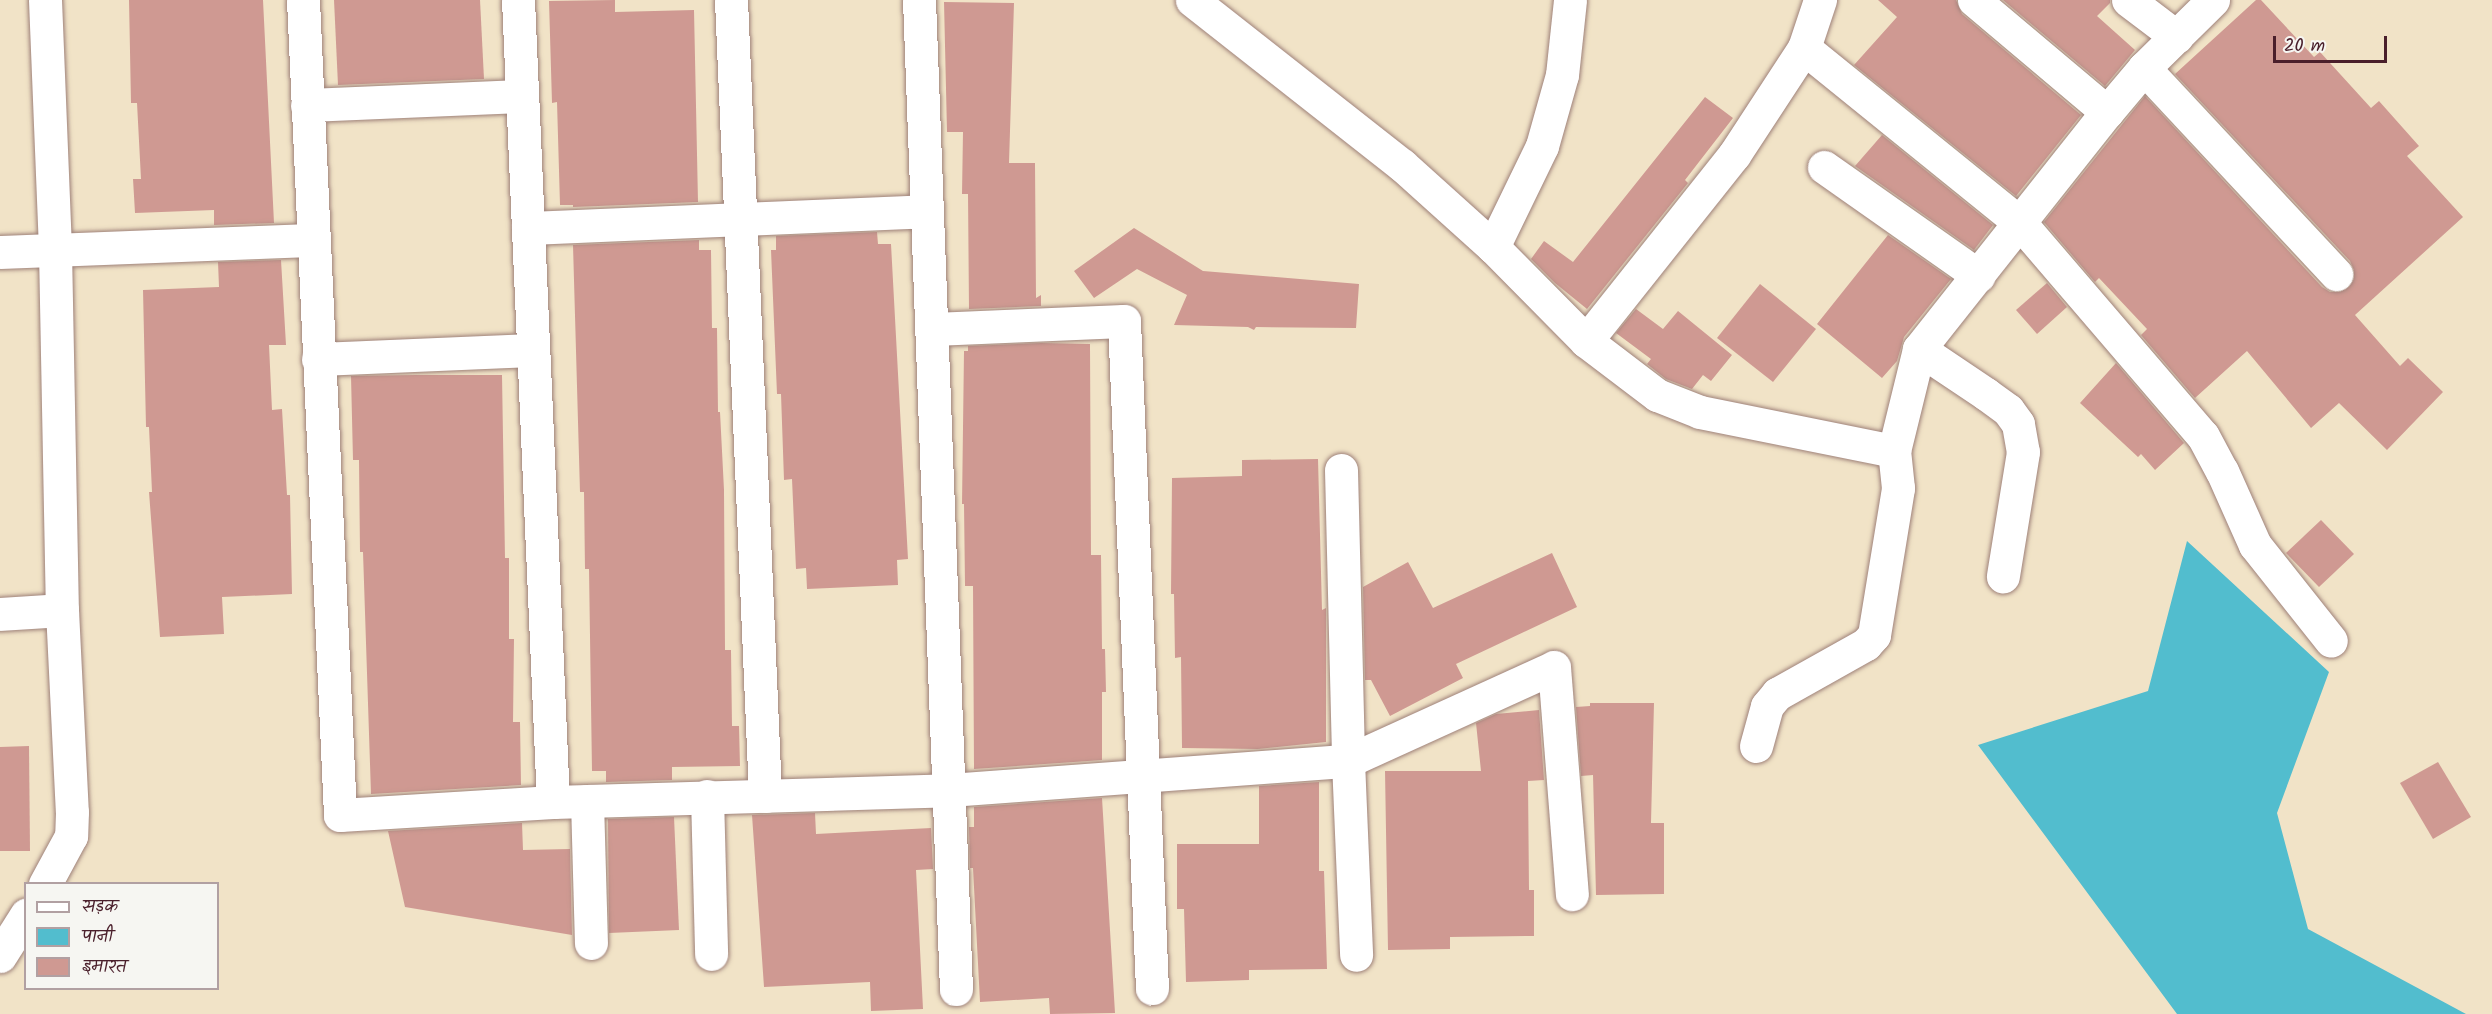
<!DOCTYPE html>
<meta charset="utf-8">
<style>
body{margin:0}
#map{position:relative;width:2492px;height:1014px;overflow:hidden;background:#f1e3c7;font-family:Kalam,"Playpen Sans Deva",sans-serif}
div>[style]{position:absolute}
.water>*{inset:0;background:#52bdce}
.building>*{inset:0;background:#cf9992}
.roads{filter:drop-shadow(0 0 2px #9e8179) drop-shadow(0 0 2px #9e8179)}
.minor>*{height:33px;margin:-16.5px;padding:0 16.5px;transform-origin:16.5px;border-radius:16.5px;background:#fff}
span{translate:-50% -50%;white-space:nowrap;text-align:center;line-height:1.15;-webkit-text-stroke:4.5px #f6f6f2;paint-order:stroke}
.legend{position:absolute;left:24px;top:882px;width:195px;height:108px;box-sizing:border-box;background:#f6f6f2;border:2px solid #b1a0a2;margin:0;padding:8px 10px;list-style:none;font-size:18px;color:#4a1f2b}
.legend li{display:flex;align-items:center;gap:12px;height:30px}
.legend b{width:30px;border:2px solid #b1a0a2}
.scale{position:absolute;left:2273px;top:36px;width:114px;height:27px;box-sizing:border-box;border:3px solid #4a1f2b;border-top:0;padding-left:8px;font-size:18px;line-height:21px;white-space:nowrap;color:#4a1f2b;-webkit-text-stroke:4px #f6f6f2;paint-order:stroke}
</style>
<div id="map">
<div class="water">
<div style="clip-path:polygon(2187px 541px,2329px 672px,2277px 813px,2308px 929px,2466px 1014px,2177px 1014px,1978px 745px,2148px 691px)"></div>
</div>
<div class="building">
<div style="clip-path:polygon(129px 0,263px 0,274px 223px,214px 225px,214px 210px,135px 213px,133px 179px,141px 179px,137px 103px,131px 103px)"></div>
<div style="clip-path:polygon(334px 0,480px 0,484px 79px,338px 85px)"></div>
<div style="clip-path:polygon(615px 0,615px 12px,694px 10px,698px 202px,573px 207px,573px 205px,560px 205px,557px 102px,552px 103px,549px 1px)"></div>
<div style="clip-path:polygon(1878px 0,1956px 0,1962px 14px,2081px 115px,2016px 196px,1854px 65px,1897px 17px)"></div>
<div style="clip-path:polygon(2003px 0,2110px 0,2110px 3px,2097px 16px,2135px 50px,2105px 86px)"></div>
<div style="clip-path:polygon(2256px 0,2261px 0,2314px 57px,2320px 52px,2371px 108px,2379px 101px,2419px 146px,2407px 156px,2463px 217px,2355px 315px,2400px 366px,2408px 358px,2443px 392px,2387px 450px,2339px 403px,2311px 428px,2247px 351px,2195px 398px,2141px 335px,2147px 329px,2099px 278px,2095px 282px,2044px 222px,2145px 96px,2322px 287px,2330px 292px,2340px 292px,2349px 287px,2354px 279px,2354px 270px,2350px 261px,2175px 74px)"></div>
<div style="clip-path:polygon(944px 2px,1014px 3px,1009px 163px,1035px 163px,1036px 298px,1041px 295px,1041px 306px,969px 309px,968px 194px,962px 194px,963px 132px,947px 132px)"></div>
<div style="clip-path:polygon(1705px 97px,1733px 118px,1685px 180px,1688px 183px,1587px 309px,1555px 283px,1531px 259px,1544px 241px,1573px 262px)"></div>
<div style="clip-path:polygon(1882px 135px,1993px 225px,1974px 250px,1855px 166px)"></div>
<div style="clip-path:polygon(1134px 228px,1203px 271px,1359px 284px,1356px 328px,1256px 327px,1254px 330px,1248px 327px,1174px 325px,1187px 295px,1137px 269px,1094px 298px,1074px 271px)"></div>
<div style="clip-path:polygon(877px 232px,878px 244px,891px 244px,908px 559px,897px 560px,898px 585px,807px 589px,806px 568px,796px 569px,792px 479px,784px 480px,781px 394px,777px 394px,771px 250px,776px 250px,776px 236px)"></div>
<div style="clip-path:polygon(1888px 235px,1951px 279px,1904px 337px,1897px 361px,1882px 378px,1817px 324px)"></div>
<div style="clip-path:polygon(699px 240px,699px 250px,711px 250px,712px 328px,717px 328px,718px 412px,720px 412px,724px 490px,725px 650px,731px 650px,732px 726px,739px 726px,740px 766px,672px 767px,672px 780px,606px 782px,606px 771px,592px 771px,589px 569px,585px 569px,584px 492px,580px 492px,573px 245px)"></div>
<div style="clip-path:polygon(281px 260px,286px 345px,269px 345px,272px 410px,282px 409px,287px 495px,290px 495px,292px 594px,222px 597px,224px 634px,160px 637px,149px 492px,152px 492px,149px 427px,146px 427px,143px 290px,219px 287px,218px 262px)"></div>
<div style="clip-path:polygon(2047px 283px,2067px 307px,2037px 334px,2016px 310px)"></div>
<div style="clip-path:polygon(1760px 284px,1816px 329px,1773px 382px,1717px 338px)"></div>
<div style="clip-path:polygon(1636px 309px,1663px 329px,1678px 311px,1732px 355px,1711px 381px,1703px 375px,1692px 389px,1666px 379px,1647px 364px,1651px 359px,1616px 333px)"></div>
<div style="clip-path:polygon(1041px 343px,1090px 344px,1091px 555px,1101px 555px,1102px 649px,1105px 649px,1106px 692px,1102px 692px,1102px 760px,974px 769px,973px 586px,965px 586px,964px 504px,962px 504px,964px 351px,968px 351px,968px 346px)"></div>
<div style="clip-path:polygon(2116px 363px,2184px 443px,2155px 470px,2141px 454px,2138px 457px,2080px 403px)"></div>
<div style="clip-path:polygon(416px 375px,502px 375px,505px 558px,509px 558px,509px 639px,514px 639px,513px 722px,520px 722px,521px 785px,371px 794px,363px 552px,360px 552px,359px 460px,353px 460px,351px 376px)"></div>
<div style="clip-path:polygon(1318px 459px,1322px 610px,1326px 608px,1326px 742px,1258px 749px,1182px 748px,1181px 657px,1175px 658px,1174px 594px,1171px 594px,1172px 478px,1242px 476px,1242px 460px)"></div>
<div style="clip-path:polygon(2321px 520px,2354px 554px,2319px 587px,2286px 553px)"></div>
<div style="clip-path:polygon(1552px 553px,1577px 607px,1456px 664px,1463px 678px,1390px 716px,1371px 680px,1365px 680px,1363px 587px,1408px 562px,1433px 608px)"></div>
<div style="clip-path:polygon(1590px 703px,1654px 703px,1651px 823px,1664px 823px,1664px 894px,1596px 895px,1593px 775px,1581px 776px,1576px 707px,1590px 706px)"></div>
<div style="clip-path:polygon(1539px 710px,1544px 780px,1528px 781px,1529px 890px,1534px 890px,1534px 936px,1450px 937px,1450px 949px,1388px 950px,1385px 771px,1481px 771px,1476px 723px,1496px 714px)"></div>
<div style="clip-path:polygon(29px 746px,30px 851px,0 851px,0 747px)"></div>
<div style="clip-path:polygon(2438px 762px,2471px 817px,2433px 839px,2400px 783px)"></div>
<div style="clip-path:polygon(1319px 782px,1319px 871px,1324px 871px,1327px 969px,1249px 970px,1249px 980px,1186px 982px,1184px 909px,1177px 909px,1177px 844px,1259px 844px,1259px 786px)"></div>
<div style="clip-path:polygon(1102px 798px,1115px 1013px,1050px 1014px,1049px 998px,980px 1002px,973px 868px,970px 868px,969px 827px,974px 827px,974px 807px)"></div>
<div style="clip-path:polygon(815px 813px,816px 834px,931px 828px,933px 869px,916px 870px,923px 1009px,871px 1011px,870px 982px,764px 987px,752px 815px)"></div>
<div style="clip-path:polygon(674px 817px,679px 930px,609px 933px,608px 819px)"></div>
<div style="clip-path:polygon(522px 823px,523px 850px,570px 849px,572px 935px,405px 907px,388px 831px)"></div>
</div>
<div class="roads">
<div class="minor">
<div style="left:45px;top:0;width:250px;rotate:87.7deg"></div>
<div style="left:55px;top:250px;width:360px;rotate:88.9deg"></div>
<div style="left:62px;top:610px;width:202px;rotate:87.2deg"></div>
<div style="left:72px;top:812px;width:24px;rotate:92deg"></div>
<div style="left:71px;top:836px;width:55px;rotate:118.4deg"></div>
<div style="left:303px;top:0;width:816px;rotate:87.4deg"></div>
<div style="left:340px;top:815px;width:213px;rotate:-3.5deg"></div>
<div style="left:553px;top:802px;width:396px;rotate:-1.7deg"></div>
<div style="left:949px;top:790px;width:400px;rotate:-4.2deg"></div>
<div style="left:1348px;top:761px;width:226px;rotate:-24.5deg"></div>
<div style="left:1554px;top:667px;width:228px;rotate:85.5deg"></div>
<div style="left:518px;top:0;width:803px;rotate:87.5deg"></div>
<div style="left:731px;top:0;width:797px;rotate:87.55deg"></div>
<div style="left:919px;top:0;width:990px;rotate:87.86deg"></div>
<div style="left:1192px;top:0;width:267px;rotate:38.2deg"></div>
<div style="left:1402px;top:165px;width:122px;rotate:42deg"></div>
<div style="left:1493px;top:247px;width:132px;rotate:45.3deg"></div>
<div style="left:1586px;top:341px;width:89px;rotate:37.3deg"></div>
<div style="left:1657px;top:395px;width:46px;rotate:21.6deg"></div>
<div style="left:1700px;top:412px;width:198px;rotate:11.4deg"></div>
<div style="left:1974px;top:0;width:174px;rotate:40.1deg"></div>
<div style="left:2128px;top:0;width:61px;rotate:37.1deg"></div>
<div style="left:1804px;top:48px;width:279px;rotate:39deg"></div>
<div style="left:2021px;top:224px;width:279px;rotate:49.4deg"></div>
<div style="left:2203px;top:436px;width:40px;rotate:62deg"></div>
<div style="left:2222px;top:471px;width:81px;rotate:66deg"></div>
<div style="left:2255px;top:545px;width:122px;rotate:51.6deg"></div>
<div style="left:2144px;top:68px;width:282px;rotate:47deg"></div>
<div style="left:307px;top:105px;width:215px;rotate:-2.4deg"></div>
<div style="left:1824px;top:167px;width:189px;rotate:35.1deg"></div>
<div style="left:528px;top:228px;width:399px;rotate:-2.4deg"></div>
<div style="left:1493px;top:247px;width:112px;rotate:-64.1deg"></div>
<div style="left:1542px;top:146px;width:74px;rotate:-74.3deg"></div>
<div style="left:1562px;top:75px;width:75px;rotate:-83.9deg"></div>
<div style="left:0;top:252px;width:313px;rotate:-2.2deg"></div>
<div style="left:932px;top:329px;width:192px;rotate:-2.4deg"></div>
<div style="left:1124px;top:321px;width:668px;rotate:87.6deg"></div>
<div style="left:1586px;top:341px;width:238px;rotate:-51.5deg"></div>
<div style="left:1734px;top:155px;width:128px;rotate:-56.8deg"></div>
<div style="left:1804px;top:48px;width:51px;rotate:-71.6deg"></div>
<div style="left:1919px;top:349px;width:81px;rotate:33.9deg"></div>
<div style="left:1986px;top:394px;width:27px;rotate:36deg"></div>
<div style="left:2008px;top:410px;width:17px;rotate:54deg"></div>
<div style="left:2018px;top:424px;width:28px;rotate:80deg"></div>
<div style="left:2023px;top:452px;width:126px;rotate:99.2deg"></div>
<div style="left:318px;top:359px;width:215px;rotate:-2.4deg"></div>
<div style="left:1341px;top:470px;width:291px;rotate:88.6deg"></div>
<div style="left:1348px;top:761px;width:194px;rotate:87.6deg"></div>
<div style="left:0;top:614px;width:62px;rotate:-3.7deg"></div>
<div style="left:1756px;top:746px;width:41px;rotate:-74.6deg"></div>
<div style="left:1767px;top:706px;width:16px;rotate:-50deg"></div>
<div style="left:1777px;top:694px;width:102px;rotate:-29.3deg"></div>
<div style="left:1866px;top:644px;width:12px;rotate:-48deg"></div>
<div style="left:1874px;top:635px;width:149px;rotate:-80.7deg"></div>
<div style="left:1898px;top:488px;width:37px;rotate:-96deg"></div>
<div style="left:1894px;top:451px;width:105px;rotate:-76.2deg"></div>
<div style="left:1919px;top:349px;width:303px;rotate:-51.6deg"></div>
<div style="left:2107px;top:112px;width:57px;rotate:-49.9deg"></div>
<div style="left:2144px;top:68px;width:97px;rotate:-44.6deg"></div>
<div style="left:707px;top:796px;width:158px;rotate:88.5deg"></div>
<div style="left:587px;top:801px;width:142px;rotate:88.4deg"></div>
<div style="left:0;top:956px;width:49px;rotate:-57.6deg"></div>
</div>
</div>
<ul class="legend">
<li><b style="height:8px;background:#fff"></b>सड़क</li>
<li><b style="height:16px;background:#52bdce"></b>पानी</li>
<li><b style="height:16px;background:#cf9992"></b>इमारत</li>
</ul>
<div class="scale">20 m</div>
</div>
